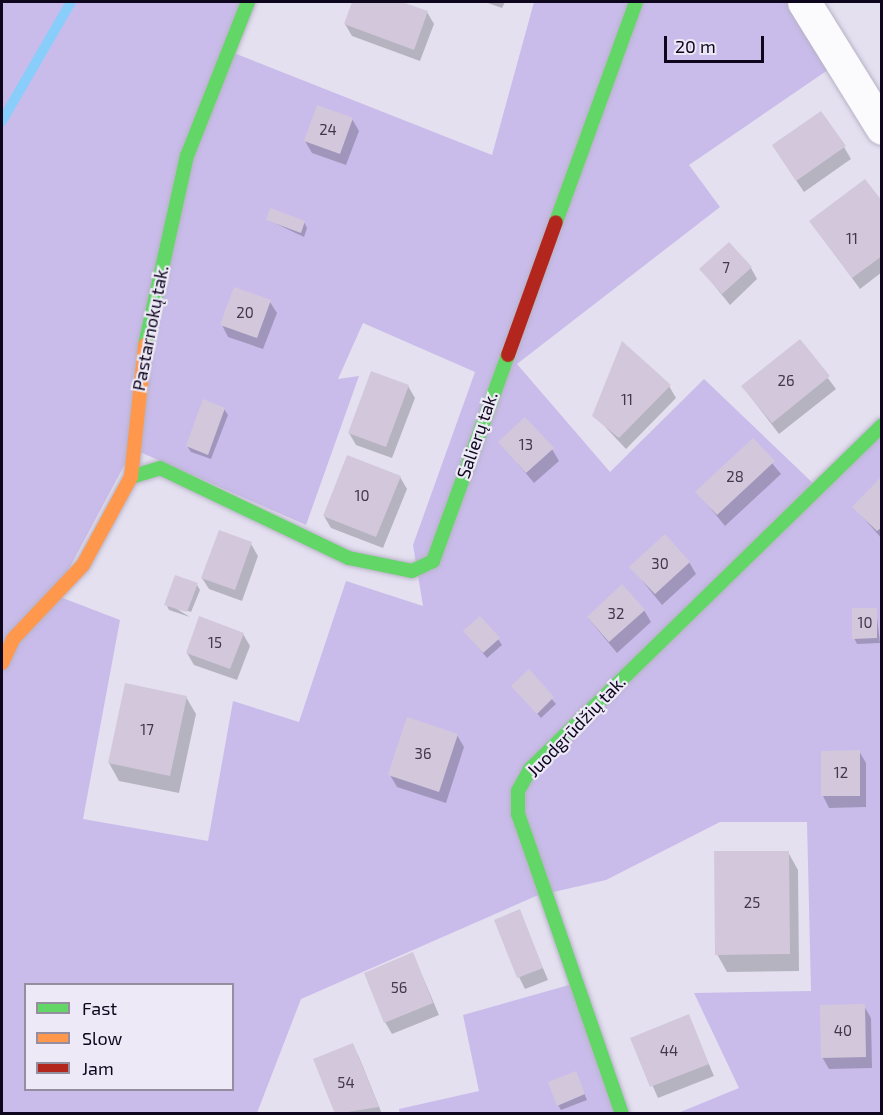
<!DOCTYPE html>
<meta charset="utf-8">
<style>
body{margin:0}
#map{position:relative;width:883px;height:1115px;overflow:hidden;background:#e4e0f0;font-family:"Exo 2",sans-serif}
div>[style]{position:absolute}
.green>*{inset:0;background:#c9bceb}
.shadow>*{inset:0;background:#0003}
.stream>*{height:10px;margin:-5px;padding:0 5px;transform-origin:5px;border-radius:5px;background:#89cdfa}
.building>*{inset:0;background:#d3c8db}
.roads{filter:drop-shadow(0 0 2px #b7b2c5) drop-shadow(0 0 2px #b7b2c5)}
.street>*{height:33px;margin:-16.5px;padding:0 16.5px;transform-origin:16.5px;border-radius:16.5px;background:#fbfafd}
.fast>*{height:14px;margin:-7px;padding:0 7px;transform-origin:7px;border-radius:7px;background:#63d668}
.slow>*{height:14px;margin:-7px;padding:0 7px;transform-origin:7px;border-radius:7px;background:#ff974d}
.jam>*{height:14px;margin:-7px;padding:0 7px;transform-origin:7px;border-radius:7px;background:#b3261e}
span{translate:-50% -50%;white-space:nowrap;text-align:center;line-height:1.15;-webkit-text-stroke:4.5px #ede9f7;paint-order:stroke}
.number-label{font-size:15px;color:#41384e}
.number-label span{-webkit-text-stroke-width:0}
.street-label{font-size:18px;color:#0e061d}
.frame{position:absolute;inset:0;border:3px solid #0e061d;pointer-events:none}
.legend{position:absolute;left:24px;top:983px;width:210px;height:108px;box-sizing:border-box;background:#ede9f7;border:2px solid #948ea0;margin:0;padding:8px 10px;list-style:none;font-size:18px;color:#0e061d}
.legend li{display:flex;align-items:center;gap:12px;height:30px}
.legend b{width:30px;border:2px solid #948ea0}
.scale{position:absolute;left:664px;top:36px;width:100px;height:27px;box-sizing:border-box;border:3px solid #0e061d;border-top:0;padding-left:8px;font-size:18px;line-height:21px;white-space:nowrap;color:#0e061d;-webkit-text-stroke:4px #ede9f7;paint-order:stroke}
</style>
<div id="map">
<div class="green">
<div style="clip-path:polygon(evenodd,2px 2px,248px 2px,229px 51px,492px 155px,534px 2px,814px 2px,841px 61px,689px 165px,720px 207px,517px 364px,610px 472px,704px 379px,817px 487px,881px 425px,881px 1113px,678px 1113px,739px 1088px,694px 993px,811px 991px,807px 822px,720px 822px,606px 880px,536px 896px,301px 999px,257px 1113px,2px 1114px,2px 2px,363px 323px,475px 372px,413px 545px,423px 606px,346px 581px,299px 722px,233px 701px,208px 841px,83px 819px,120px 620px,55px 595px,133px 449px,306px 525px,359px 376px,338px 379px,363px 323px,2px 2px,26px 984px,232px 984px,232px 1090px,26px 1090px,26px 984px)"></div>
<div style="clip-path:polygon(576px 983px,622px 1113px,400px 1114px,399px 1109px,479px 1091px,463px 1015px)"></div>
</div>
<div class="shadow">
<div style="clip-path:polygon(353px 2px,397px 2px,427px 12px,434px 24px,420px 61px,352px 36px,345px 24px)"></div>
<div style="clip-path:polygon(485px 2px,505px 2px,502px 8px)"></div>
<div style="clip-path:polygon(352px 119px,359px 131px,346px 165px,312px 153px,305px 141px)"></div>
<div style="clip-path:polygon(773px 146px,844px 147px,851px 159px,804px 192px)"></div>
<div style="clip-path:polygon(882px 203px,882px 272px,860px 289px,811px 222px)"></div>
<div style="clip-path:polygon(268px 220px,304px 222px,307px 228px,304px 237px)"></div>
<div style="clip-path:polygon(751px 268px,757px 279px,730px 305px,701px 269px)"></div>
<div style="clip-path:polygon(270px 302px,277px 313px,263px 349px,228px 337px,222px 325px)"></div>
<div style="clip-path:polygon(800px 341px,836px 389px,779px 434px,743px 387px)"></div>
<div style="clip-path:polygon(408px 386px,415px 398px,392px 458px,356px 445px,349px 433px)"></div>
<div style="clip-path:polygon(669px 386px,676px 398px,626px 449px,594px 415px)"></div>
<div style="clip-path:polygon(224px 409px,228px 415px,211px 459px,191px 452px,187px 446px)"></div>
<div style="clip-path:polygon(753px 440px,781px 474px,725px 526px,697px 492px)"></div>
<div style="clip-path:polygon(500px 442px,552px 449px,559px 461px,534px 483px)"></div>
<div style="clip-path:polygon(400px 477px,407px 489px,383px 548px,331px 528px,324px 516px)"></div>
<div style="clip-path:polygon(882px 478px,882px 539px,854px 507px)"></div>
<div style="clip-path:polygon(251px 544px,258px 556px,242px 601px,209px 589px,202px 578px)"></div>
<div style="clip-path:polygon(689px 562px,696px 574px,662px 605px,631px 567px)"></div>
<div style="clip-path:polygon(197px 585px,200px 590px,191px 612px,169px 604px,190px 617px,169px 610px,166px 604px)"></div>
<div style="clip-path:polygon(876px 609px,880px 643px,857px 644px,854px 638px)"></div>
<div style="clip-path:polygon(644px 610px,651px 622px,617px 653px,588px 618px)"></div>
<div style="clip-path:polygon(465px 632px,498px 639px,502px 645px,487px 658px)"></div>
<div style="clip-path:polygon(243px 634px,250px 646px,237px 680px,194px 665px,187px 653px)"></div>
<div style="clip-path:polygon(528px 672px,556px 704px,541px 718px,513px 686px)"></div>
<div style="clip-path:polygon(186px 697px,196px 714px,179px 793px,119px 781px,109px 763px)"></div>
<div style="clip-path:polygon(457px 735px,464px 747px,446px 803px,397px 787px,390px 775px)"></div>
<div style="clip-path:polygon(859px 751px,866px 763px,866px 807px,829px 808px,823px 796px)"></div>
<div style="clip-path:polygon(788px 852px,798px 870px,799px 971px,727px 972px,717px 954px)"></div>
<div style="clip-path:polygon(519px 911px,548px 980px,525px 989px,519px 977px)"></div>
<div style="clip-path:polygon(413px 954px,439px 1015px,392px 1034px,385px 1022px)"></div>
<div style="clip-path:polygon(864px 1006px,871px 1018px,872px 1068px,829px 1069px,822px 1057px)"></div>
<div style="clip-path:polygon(688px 1016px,714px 1076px,658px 1098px,632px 1039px)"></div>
<div style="clip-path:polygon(352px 1045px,359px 1057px,382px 1114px,336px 1114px)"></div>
<div style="clip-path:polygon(578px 1078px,587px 1100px,561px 1110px,558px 1105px)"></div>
</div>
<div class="stream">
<div style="left:2px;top:121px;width:138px;rotate:-59.9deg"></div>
</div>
<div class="building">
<div style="clip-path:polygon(352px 2px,402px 2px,428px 11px,414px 50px,344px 24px)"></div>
<div style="clip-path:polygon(317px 105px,353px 118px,340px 154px,304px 141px)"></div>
<div style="clip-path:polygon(821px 111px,846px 146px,796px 181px,772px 145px)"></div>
<div style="clip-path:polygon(865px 179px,882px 201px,882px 256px,852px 278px,809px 221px)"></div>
<div style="clip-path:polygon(270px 208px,305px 221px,301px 233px,266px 220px)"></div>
<div style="clip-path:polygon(729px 242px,752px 267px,722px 294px,699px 269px)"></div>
<div style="clip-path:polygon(234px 287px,271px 300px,257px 338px,220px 325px)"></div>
<div style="clip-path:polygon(800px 339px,830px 376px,772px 423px,741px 386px)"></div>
<div style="clip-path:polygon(622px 341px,671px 385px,619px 438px,592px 416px)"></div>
<div style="clip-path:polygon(371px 371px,409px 385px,386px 447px,348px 433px)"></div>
<div style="clip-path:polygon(203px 399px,225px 408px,208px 455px,186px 446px)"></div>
<div style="clip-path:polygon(525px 417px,554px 448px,526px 473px,498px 442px)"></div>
<div style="clip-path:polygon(753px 438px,775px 461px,717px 515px,695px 492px)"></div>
<div style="clip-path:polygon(347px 455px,401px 476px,376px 537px,323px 516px)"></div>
<div style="clip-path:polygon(882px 476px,882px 527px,877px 531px,852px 507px)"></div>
<div style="clip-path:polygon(219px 530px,252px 542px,235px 590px,201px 578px)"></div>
<div style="clip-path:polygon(665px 534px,690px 562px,655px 594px,629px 567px)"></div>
<div style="clip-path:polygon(175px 575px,198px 583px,187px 612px,164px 605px)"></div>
<div style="clip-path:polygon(622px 584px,645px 610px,609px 642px,587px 617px)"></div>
<div style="clip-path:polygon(852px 608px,877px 608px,877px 638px,852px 639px)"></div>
<div style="clip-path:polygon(199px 616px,244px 633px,230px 669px,186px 653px)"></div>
<div style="clip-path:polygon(480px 616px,500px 638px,483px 653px,463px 631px)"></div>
<div style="clip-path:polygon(529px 669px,554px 697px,537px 714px,511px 686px)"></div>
<div style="clip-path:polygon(125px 683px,187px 696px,170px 776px,108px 763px)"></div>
<div style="clip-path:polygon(407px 717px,458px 734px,439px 792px,388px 775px)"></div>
<div style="clip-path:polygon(860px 750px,860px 796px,821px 796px,821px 751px)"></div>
<div style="clip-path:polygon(714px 851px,789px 851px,790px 954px,715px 955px)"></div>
<div style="clip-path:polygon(520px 909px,543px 968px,517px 978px,494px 920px)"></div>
<div style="clip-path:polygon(413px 952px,433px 1003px,384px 1023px,364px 973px)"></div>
<div style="clip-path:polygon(865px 1004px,866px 1057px,821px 1058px,820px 1005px)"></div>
<div style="clip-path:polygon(689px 1014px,709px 1064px,650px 1087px,630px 1038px)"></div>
<div style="clip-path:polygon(353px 1043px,379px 1107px,335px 1114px,313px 1059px)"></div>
<div style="clip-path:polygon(576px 1071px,585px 1094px,557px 1106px,548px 1082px)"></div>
</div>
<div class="roads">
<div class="street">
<div style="left:804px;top:2px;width:148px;rotate:58.2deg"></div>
</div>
<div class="fast">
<div style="left:556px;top:222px;width:234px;rotate:-70deg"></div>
<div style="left:145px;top:345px;width:194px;rotate:-77.5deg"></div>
<div style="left:187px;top:156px;width:166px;rotate:-68.4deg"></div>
<div style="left:131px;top:477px;width:30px;rotate:-17deg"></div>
<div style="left:160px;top:468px;width:209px;rotate:25.5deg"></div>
<div style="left:349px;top:558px;width:64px;rotate:11.7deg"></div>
<div style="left:412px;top:571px;width:23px;rotate:-25deg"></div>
<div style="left:433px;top:561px;width:219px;rotate:-70deg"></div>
<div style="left:622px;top:1114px;width:318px;rotate:-109.1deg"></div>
<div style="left:518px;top:814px;width:23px;rotate:-90deg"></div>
<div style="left:518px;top:791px;width:25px;rotate:-61deg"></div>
<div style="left:530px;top:769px;width:492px;rotate:-44.3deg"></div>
</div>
<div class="slow">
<div style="left:2px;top:663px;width:26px;rotate:-65deg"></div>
<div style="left:13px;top:639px;width:102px;rotate:-46.6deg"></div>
<div style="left:83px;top:565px;width:100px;rotate:-61.4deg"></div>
<div style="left:131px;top:477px;width:133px;rotate:-83.9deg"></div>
</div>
<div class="jam">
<div style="left:508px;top:355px;width:141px;rotate:-70.2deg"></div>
</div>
</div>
<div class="number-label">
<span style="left:328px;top:130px">24</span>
<span style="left:852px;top:239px">11</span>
<span style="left:726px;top:268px">7</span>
<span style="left:245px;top:313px">20</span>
<span style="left:786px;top:381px">26</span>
<span style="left:627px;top:400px">11</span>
<span style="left:526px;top:445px">13</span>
<span style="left:735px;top:477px">28</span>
<span style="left:362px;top:496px">10</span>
<span style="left:660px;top:564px">30</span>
<span style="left:616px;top:614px">32</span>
<span style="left:865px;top:623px">10</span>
<span style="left:215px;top:643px">15</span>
<span style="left:147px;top:730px">17</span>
<span style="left:423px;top:754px">36</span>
<span style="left:841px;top:773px">12</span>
<span style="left:752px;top:903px">25</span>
<span style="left:399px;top:988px">56</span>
<span style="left:843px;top:1031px">40</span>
<span style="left:669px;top:1051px">44</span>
<span style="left:346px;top:1083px">54</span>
</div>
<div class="street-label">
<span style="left:150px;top:328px;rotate:-79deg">Pastarnokų tak.</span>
<span style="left:477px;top:435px;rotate:-71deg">Salierų tak.</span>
<span style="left:576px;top:726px;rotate:-46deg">Juodgrūdžių tak.</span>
</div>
<div class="frame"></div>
<ul class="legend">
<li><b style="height:8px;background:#63d668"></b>Fast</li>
<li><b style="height:8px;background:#ff974d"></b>Slow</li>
<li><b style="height:8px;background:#b3261e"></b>Jam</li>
</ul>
<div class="scale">20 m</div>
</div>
